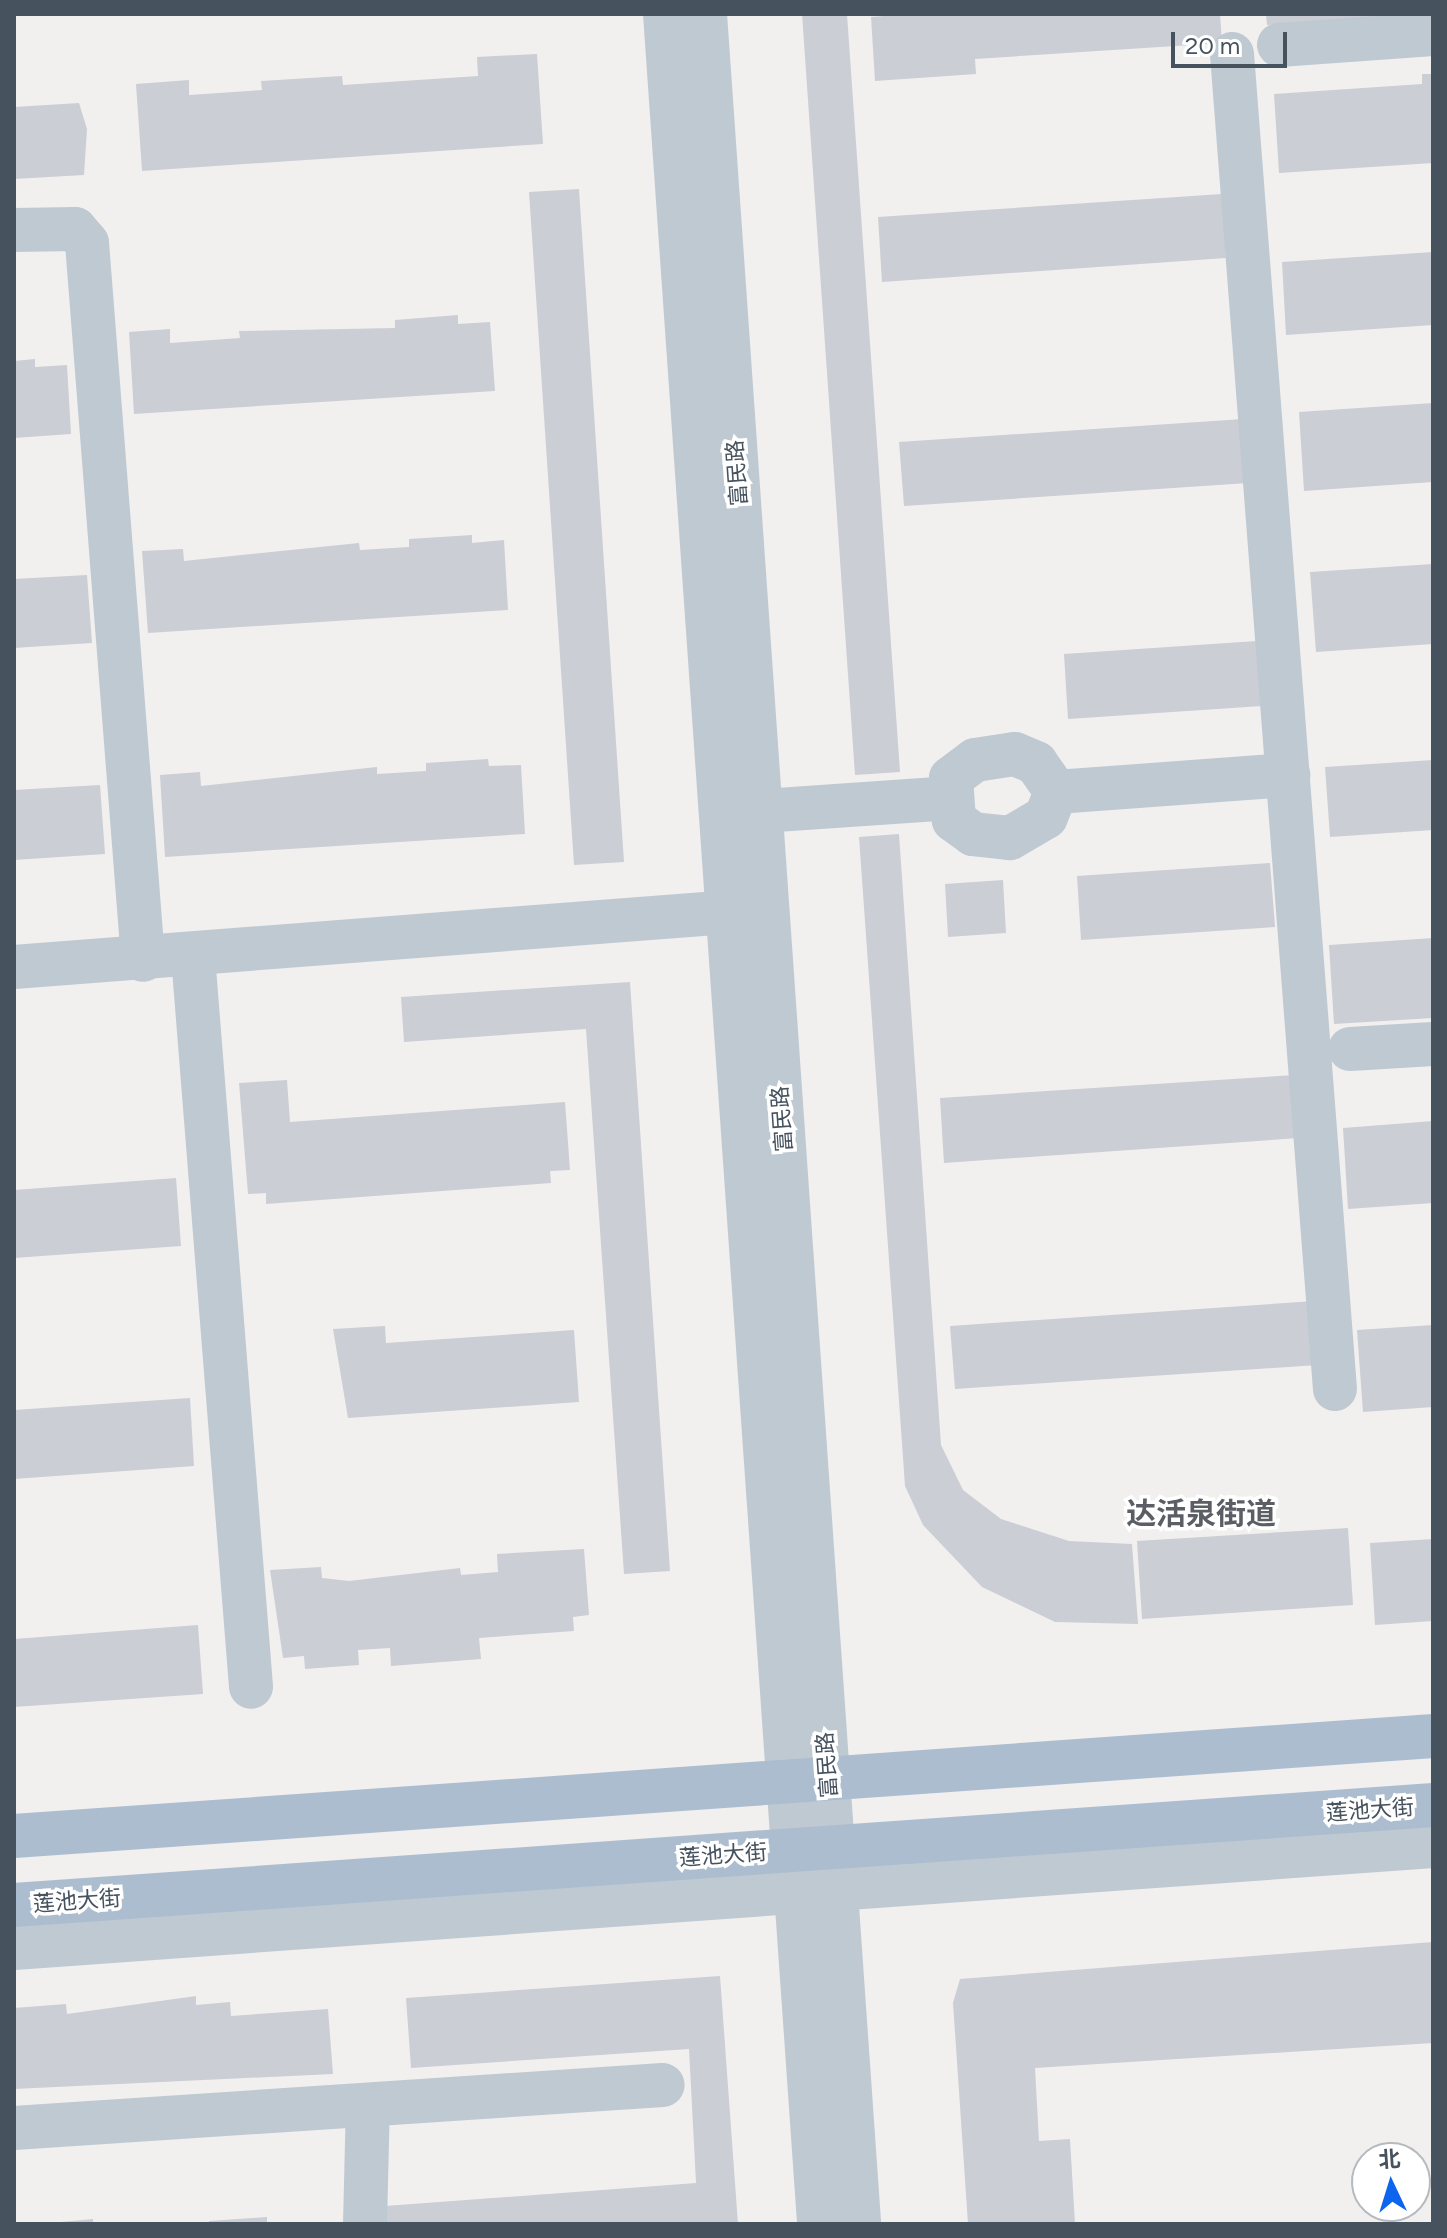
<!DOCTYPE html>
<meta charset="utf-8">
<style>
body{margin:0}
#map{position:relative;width:1447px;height:2238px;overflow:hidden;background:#f2efef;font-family:Figtree,"Noto Sans SC",sans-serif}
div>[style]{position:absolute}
.building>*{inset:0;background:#cbced4}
.minor>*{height:44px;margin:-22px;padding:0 22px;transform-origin:22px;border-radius:22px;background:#bfc9d2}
.major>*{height:44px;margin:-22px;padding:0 22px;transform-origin:22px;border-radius:22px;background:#adbdd0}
span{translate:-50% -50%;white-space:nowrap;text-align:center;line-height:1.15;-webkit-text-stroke:7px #fff;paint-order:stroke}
.street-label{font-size:22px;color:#46525e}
.district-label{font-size:30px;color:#5b5f65;font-weight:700}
.frame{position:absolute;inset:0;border:16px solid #46525e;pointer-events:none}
.north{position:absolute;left:1351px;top:2142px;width:80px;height:80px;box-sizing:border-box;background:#fff;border:2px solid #b5babf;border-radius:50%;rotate:356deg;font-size:22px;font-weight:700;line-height:32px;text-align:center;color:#46525e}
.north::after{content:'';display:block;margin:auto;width:28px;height:36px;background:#0d65ee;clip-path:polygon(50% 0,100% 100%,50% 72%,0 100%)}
.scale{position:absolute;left:1171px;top:32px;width:116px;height:36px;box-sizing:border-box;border:4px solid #46525e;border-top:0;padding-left:10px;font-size:24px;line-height:28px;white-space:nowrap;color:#46525e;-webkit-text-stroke:6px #fff;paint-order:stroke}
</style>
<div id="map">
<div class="building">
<div style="clip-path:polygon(802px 14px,847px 14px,900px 772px,855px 775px)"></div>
<div style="clip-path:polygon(910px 14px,1220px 14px,1222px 43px,975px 59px,976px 74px,875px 81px,871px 17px)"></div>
<div style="clip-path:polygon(1266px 14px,1387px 14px,1387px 16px,1267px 25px)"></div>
<div style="clip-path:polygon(537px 54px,543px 144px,142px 171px,136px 84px,189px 80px,189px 95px,262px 90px,261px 81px,342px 76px,343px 85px,478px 76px,477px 57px)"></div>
<div style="clip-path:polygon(1422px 74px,1433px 74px,1433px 163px,1279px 173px,1274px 94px,1422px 84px)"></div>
<div style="clip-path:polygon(79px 103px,87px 129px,84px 175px,14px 179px,14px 107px)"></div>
<div style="clip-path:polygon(579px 189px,624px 862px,574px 865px,529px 192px)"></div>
<div style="clip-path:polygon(1222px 194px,1226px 258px,882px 282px,878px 217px)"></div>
<div style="clip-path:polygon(1433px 252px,1433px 325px,1286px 335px,1282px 262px)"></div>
<div style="clip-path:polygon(458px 315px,458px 324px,490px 322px,495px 391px,134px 414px,129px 332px,170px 329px,170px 343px,240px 338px,239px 331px,395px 328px,395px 320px)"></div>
<div style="clip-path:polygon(35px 359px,35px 367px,67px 365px,71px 434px,14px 438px,14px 361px)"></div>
<div style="clip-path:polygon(1433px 403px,1433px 482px,1304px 491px,1299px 412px)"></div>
<div style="clip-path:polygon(1243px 419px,1248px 483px,904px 506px,899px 442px)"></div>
<div style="clip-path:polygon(472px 535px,472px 543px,504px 540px,508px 610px,148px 633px,142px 551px,183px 549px,184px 561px,359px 543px,360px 550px,409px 547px,409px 539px)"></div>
<div style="clip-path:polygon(1433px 564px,1433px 644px,1316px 652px,1310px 572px)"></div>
<div style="clip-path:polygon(87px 575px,92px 643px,14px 648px,14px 579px)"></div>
<div style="clip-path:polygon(1257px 641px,1262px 706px,1068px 719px,1064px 654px)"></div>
<div style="clip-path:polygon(488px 759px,489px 766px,521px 765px,525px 834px,165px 857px,160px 775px,200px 772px,201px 786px,377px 767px,377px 774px,426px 771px,426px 763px)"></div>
<div style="clip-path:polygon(1433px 760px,1433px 830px,1330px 837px,1325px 767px)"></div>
<div style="clip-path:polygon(100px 785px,105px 854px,14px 860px,14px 790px)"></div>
<div style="clip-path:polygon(899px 834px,941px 1445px,963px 1490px,1001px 1519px,1069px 1541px,1132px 1544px,1138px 1624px,1055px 1622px,982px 1587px,923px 1525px,905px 1486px,859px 837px)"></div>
<div style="clip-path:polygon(1270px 863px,1275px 927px,1081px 940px,1077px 876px)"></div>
<div style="clip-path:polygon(1003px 880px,1006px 933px,948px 937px,945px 884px)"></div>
<div style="clip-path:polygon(1433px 938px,1433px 1018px,1334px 1024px,1329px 945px)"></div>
<div style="clip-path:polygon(630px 982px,670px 1571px,624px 1574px,586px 1029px,404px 1042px,401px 997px)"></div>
<div style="clip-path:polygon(1295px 1075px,1299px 1138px,944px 1163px,940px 1098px)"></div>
<div style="clip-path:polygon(287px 1080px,290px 1122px,565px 1102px,570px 1170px,550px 1171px,551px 1183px,266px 1204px,266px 1193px,248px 1194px,239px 1083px)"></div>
<div style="clip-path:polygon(1433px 1121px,1433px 1203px,1348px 1209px,1343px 1128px)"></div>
<div style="clip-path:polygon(176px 1178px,181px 1246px,14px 1258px,14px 1190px)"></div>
<div style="clip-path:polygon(1314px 1301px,1318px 1365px,955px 1389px,950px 1326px)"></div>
<div style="clip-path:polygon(1433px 1325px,1433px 1407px,1363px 1412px,1357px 1330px)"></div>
<div style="clip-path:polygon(385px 1326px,386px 1343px,574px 1330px,579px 1402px,348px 1418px,333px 1329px)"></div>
<div style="clip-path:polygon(190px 1398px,194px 1466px,14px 1479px,14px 1410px)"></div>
<div style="clip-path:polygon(1348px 1528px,1353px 1605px,1142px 1619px,1137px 1541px)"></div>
<div style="clip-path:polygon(1433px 1539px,1433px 1621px,1375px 1625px,1370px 1543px)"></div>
<div style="clip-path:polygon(584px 1549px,589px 1615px,573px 1617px,574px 1631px,479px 1638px,481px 1659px,391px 1666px,390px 1648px,358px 1650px,359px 1665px,305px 1669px,304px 1656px,283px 1658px,270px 1570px,321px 1567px,322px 1578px,349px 1581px,460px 1568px,461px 1575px,498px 1572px,497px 1554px)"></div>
<div style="clip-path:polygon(198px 1625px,203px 1694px,14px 1707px,14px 1639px)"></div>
<div style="clip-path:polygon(1433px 1942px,1433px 2043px,1035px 2068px,1039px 2141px,1070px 2139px,1075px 2224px,968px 2224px,953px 2003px,960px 1979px)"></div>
<div style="clip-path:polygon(720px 1976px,738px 2224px,387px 2224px,385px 2206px,696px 2183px,689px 2049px,411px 2068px,406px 1998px)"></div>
<div style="clip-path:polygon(196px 1996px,196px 2005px,230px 2002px,231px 2016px,328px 2009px,333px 2074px,14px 2089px,14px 2008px,66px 2004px,67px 2014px)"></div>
<div style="clip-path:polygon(267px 2217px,267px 2224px,209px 2224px,209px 2221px)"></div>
<div style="clip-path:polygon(93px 2219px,93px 2224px,61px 2224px,61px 2222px)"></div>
</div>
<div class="minor">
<div style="left:665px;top:14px;width:2215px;rotate:86.01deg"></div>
<div style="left:705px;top:14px;width:2215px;rotate:86.01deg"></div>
<div style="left:1279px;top:45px;width:154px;rotate:-4.1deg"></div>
<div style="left:1232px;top:54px;width:1339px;rotate:85.59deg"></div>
<div style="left:14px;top:230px;width:61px;rotate:-0.9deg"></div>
<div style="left:75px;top:229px;width:18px;rotate:49deg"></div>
<div style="left:87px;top:243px;width:719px;rotate:85.53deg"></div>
<div style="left:1015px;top:754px;width:23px;rotate:23deg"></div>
<div style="left:1036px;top:763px;width:35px;rotate:55deg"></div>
<div style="left:1056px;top:792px;width:27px;rotate:112deg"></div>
<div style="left:1046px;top:817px;width:42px;rotate:149.7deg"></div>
<div style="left:1010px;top:838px;width:37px;rotate:-174deg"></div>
<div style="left:973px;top:834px;width:24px;rotate:-144deg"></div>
<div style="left:954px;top:820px;width:42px;rotate:-94.1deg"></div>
<div style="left:951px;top:778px;width:30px;rotate:-37deg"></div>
<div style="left:975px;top:760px;width:40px;rotate:-8.5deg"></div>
<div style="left:1056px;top:792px;width:233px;rotate:-4.2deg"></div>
<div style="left:761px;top:811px;width:191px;rotate:-3.9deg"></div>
<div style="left:193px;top:956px;width:733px;rotate:85.46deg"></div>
<div style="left:14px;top:967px;width:716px;rotate:-4.4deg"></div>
<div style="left:1350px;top:1049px;width:83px;rotate:-3.4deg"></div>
<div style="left:14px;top:1948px;width:1423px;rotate:-4.11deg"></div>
<div style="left:14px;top:2128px;width:650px;rotate:-3.79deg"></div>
<div style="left:365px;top:2224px;width:119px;rotate:-88.6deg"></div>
</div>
<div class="major">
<div style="left:14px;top:1836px;width:1423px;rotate:-4.03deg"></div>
<div style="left:14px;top:1905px;width:1423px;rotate:-4.03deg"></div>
</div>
<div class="street-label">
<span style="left:737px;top:473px;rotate:-94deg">富民路</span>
<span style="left:782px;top:1119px;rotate:-94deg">富民路</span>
<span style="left:827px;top:1765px;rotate:-94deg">富民路</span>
<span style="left:1370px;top:1810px;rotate:-4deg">莲池大街</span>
<span style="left:723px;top:1855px;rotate:-4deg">莲池大街</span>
<span style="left:77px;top:1901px;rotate:-4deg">莲池大街</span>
</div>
<div class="district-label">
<span style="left:1201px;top:1514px">达活泉街道</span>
</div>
<div class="frame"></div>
<div class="north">北</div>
<div class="scale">20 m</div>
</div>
